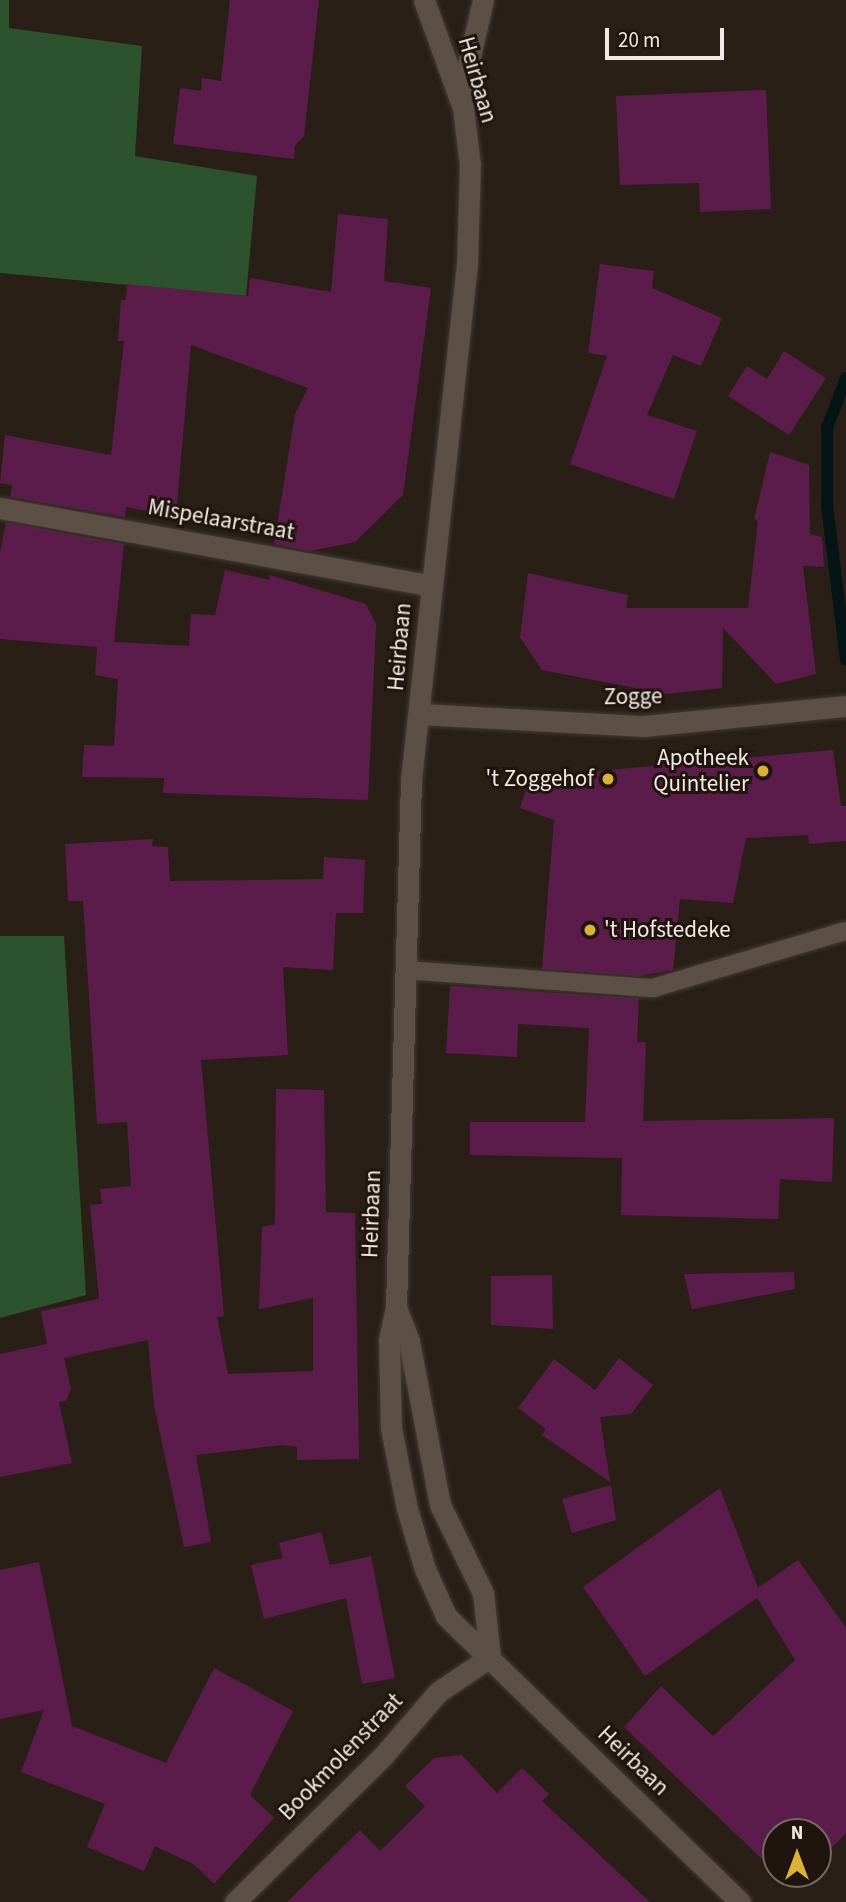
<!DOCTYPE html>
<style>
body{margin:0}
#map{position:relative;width:846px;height:1902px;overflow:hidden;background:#291f17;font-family:"Source Sans 3",sans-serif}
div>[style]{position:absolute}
.green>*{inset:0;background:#2c522e}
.stream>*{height:12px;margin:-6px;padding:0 6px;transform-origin:6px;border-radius:6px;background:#051515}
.building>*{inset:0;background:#5c1c4b}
.roads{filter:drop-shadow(0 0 2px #433a34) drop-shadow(0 0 2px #433a34)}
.lane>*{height:18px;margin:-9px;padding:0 9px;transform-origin:9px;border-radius:9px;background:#5b4f46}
.street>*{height:21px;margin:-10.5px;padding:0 10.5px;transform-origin:10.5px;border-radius:10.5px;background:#5b4f46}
.secondary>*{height:21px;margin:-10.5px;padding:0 10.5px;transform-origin:10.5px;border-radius:10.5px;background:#5b4f46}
.dots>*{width:19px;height:19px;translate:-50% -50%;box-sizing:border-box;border:4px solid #20150e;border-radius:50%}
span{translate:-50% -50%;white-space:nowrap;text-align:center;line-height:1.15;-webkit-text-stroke:6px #20150e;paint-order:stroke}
.street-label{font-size:23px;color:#f1e9e3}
.poi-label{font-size:23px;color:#f1e9e3}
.right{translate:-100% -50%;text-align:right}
.left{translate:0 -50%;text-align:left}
.north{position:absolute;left:762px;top:1818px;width:70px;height:70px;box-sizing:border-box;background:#20150e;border:2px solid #746a63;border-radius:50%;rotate:0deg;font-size:19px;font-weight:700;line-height:28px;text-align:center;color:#f1e9e3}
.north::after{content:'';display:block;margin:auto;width:24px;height:32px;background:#dbb233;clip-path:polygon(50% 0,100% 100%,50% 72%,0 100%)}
.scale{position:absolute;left:605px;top:28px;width:119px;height:32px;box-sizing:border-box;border:4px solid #f1e9e3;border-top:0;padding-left:9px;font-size:21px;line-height:24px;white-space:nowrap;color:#f1e9e3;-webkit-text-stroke:5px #20150e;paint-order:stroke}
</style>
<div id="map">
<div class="green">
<div style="clip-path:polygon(0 0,9px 0,9px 28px,142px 46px,135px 156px,257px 176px,246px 296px,0 273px)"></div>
<div style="clip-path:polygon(0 936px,64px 936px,86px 1295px,0 1318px)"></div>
</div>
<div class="stream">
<div style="left:846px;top:378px;width:53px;rotate:110.8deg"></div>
<div style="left:827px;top:428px;width:77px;rotate:90deg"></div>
<div style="left:827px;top:505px;width:156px;rotate:83deg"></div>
</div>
<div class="building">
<div style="clip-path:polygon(230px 0,319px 0,304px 136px,295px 146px,294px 159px,173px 144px,180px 88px,201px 91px,202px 78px,221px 81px)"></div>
<div style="clip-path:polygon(766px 90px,771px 209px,700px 212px,699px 183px,620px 185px,616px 96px)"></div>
<div style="clip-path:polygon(338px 214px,388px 219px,384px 281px,431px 288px,403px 495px,355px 542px,311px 551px,274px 544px,295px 414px,308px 388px,191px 345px,176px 516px,126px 507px,125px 517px,10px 497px,12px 485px,0 483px,5px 435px,111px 455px,124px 341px,118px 341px,121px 300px,126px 300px,127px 284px,248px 296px,250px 278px,331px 292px)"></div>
<div style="clip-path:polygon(600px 264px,654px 271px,652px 288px,722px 318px,701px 366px,673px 355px,647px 415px,697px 431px,674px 499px,570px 464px,607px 356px,588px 353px)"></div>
<div style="clip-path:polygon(784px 351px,826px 378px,789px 435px,728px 396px,747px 366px,767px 379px)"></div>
<div style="clip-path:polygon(770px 452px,809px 465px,810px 534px,822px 537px,824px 567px,803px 566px,816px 674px,776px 684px,723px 628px,722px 688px,666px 694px,542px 670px,520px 637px,528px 573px,628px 595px,626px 608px,748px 608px,758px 521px,754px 519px)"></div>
<div style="clip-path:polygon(6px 522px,124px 544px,114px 642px,189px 646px,191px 614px,215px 615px,225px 570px,269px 580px,270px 575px,366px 604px,376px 624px,368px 800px,163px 793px,164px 778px,82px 777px,84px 745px,114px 746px,118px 679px,95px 675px,97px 647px,0 639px,0 553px)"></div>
<div style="clip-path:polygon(833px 750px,841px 806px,846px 806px,846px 841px,809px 844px,808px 835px,746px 838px,733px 903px,680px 899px,673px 970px,639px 976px,542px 969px,554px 820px,520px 808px,530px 777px)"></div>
<div style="clip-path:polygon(153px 839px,152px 846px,168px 847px,170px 881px,323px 879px,324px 857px,365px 860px,363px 913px,336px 913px,333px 970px,283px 967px,288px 1055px,201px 1060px,224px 1316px,217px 1317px,228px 1374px,313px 1371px,313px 1298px,259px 1309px,262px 1227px,275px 1224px,276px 1089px,324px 1090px,326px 1212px,355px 1213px,359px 1459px,297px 1460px,297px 1447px,281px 1445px,196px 1455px,211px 1542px,184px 1547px,154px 1405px,148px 1340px,64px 1358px,71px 1388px,66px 1401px,59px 1402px,72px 1463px,0 1477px,0 1354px,47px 1344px,41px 1311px,99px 1299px,90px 1205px,102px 1204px,100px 1189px,131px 1186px,127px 1122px,97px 1124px,83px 901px,68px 901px,65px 844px)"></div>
<div style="clip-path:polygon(450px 986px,639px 998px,637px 1042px,646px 1042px,643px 1121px,834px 1118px,832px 1182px,780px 1179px,778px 1219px,621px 1215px,622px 1158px,470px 1155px,470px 1122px,585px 1122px,589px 1028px,518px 1024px,517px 1057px,446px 1053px)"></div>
<div style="clip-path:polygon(794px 1272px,795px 1289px,692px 1309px,684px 1274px)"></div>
<div style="clip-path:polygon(552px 1275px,553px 1329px,491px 1325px,491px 1276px)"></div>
<div style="clip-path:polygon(619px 1358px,653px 1385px,631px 1414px,600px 1417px,610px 1482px,542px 1435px,546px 1429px,518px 1408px,554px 1359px,595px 1390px)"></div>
<div style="clip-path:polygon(611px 1485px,616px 1520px,572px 1533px,562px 1499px)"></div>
<div style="clip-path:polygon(720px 1488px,758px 1588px,798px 1560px,846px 1628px,846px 1833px,818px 1862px,818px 1832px,776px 1832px,776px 1866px,767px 1858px,764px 1861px,624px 1727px,661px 1686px,713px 1736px,795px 1660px,757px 1598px,645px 1676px,583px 1587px)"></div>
<div style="clip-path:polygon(321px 1532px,330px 1565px,371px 1556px,395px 1678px,362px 1684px,346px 1598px,264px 1619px,251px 1565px,283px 1558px,279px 1543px)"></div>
<div style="clip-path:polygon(39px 1562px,72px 1726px,166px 1763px,214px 1668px,293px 1711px,250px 1795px,274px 1818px,214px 1884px,195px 1865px,155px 1846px,144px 1871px,87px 1847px,105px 1804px,21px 1772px,44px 1710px,0 1719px,0 1570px)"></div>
<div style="clip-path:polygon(462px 1755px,497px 1793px,522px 1768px,549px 1794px,542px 1801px,650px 1902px,287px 1902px,360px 1830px,380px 1851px,425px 1806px,405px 1786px,434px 1758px)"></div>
<div style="clip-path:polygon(785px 1874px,807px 1874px,797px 1885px)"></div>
</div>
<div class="roads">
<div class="lane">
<div style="left:405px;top:970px;width:249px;rotate:4.2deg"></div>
<div style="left:653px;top:988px;width:201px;rotate:-16.5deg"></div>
</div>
<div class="street">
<div style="left:460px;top:99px;width:102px;rotate:-76.9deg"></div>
<div style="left:0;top:508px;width:439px;rotate:10.2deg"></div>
<div style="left:420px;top:714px;width:224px;rotate:3.1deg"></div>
<div style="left:644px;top:726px;width:203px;rotate:-5.7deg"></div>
</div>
<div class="secondary">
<div style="left:396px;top:1307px;width:527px;rotate:-88.37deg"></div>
<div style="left:411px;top:780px;width:519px;rotate:-83.81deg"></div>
<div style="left:467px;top:264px;width:99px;rotate:-88.3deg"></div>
<div style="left:470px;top:165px;width:57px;rotate:-97deg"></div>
<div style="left:463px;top:108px;width:115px;rotate:-109.9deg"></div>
<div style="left:490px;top:1657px;width:64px;rotate:-96.2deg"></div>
<div style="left:483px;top:1593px;width:98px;rotate:-116deg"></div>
<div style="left:440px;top:1505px;width:167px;rotate:-100.7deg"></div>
<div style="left:409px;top:1341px;width:36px;rotate:-111deg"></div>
<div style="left:396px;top:1307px;width:35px;rotate:102deg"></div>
<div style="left:389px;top:1341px;width:87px;rotate:88.7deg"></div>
<div style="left:391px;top:1428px;width:83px;rotate:78.8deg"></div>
<div style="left:407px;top:1509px;width:63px;rotate:73.3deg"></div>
<div style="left:425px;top:1569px;width:51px;rotate:65.9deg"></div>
<div style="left:446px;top:1616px;width:410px;rotate:44.2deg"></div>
<div style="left:235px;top:1902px;width:208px;rotate:-44.6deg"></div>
<div style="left:383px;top:1756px;width:84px;rotate:-49.3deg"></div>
<div style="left:438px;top:1692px;width:63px;rotate:-33.9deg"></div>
</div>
</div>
<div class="dots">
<div style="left:763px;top:771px;background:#dbb233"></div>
<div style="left:608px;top:779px;background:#dbb233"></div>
<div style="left:590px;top:930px;background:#dbb233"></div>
</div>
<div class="street-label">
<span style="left:477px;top:80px;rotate:74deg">Heirbaan</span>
<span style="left:221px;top:520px;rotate:10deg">Mispelaarstraat</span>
<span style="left:400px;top:647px;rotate:-85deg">Heirbaan</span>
<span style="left:633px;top:697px;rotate:-1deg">Zogge</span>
<span style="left:372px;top:1214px;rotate:-88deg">Heirbaan</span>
<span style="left:341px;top:1757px;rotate:-46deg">Bookmolenstraat</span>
<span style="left:633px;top:1761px;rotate:44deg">Heirbaan</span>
</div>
<div class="poi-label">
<span class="right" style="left:749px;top:771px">Apotheek<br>Quintelier</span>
<span class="right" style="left:594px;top:779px">'t Zoggehof</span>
<span class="left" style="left:604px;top:930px">'t Hofstedeke</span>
</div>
<div class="north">N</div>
<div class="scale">20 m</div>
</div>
